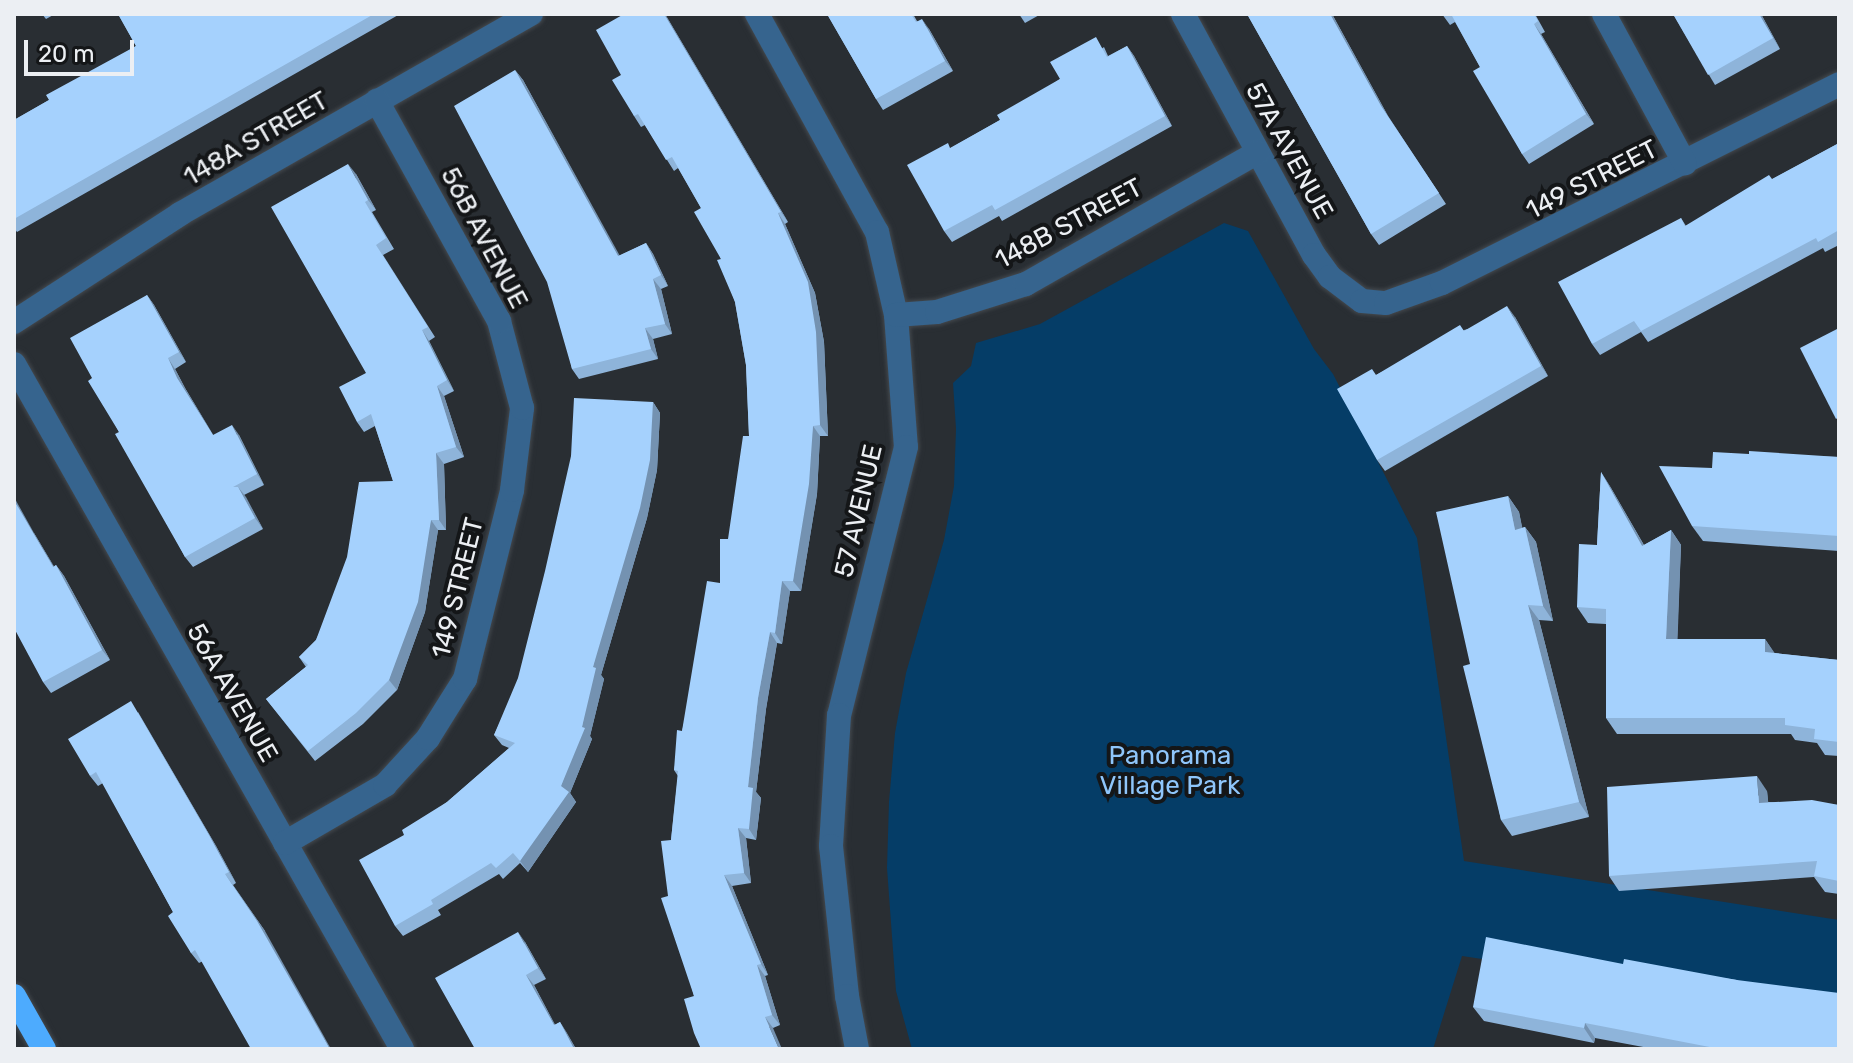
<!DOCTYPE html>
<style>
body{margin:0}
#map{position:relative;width:1853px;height:1063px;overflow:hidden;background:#292e33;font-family:Rubik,sans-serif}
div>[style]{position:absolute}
.green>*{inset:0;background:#053d67}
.roads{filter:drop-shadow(0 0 2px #44494e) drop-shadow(0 0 2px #44494e)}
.minor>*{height:24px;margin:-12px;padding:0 12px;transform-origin:12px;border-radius:12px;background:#36648e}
.highway>*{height:24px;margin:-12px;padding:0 12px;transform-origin:12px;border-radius:12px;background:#4dabfe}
.wall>*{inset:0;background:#8eb4da}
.shaded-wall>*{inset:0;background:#7492b1}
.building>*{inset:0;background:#a5d1fd}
span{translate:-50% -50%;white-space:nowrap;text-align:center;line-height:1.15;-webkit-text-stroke:8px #141618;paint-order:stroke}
.street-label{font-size:26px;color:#eceff3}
.park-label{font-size:26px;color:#8fc6fb}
.frame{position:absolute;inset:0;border:16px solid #eceff3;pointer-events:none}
.scale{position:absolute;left:24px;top:40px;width:110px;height:36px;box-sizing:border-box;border:4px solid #eceff3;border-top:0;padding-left:10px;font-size:24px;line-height:28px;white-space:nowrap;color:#eceff3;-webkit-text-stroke:6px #141618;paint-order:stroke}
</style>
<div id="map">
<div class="green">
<div style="clip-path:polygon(1224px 223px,1248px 231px,1314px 349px,1333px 374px,1417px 538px,1464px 861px,1839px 920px,1839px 1012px,1462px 956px,1433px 1049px,912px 1049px,896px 991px,887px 868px,889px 802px,895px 733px,906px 673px,944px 540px,954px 486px,956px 429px,953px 383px,971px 366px,976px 343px,1040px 324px)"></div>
</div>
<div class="roads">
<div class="minor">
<div style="left:757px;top:14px;width:249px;rotate:61.2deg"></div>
<div style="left:877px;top:232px;width:85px;rotate:77.1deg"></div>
<div style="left:896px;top:315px;width:132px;rotate:85.7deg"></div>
<div style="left:906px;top:447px;width:276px;rotate:104deg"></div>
<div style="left:839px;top:715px;width:131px;rotate:93.5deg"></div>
<div style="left:831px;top:846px;width:151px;rotate:83.9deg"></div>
<div style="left:847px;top:996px;width:54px;rotate:79.3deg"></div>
<div style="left:1183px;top:14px;width:274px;rotate:61.5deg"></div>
<div style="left:1314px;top:255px;width:27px;rotate:54deg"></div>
<div style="left:1330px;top:277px;width:40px;rotate:37deg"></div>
<div style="left:1362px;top:301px;width:24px;rotate:5deg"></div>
<div style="left:1386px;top:303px;width:59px;rotate:-19.7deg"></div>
<div style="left:1442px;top:283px;width:444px;rotate:-26.6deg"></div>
<div style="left:1604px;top:14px;width:170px;rotate:61.6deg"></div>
<div style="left:896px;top:315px;width:41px;rotate:-4.2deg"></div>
<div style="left:937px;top:312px;width:93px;rotate:-17.5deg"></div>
<div style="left:1026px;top:284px;width:266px;rotate:-29.6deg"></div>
<div style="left:14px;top:322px;width:198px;rotate:-33deg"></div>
<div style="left:180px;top:214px;width:404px;rotate:-29.7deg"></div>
<div style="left:14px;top:364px;width:787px;rotate:60.47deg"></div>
<div style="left:285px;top:843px;width:116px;rotate:-30.1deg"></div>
<div style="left:385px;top:785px;width:64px;rotate:-47.5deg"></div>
<div style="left:428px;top:738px;width:70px;rotate:-57.9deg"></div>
<div style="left:465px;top:679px;width:195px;rotate:-76deg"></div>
<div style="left:512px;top:490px;width:83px;rotate:-83deg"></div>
<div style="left:522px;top:408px;width:90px;rotate:-104.8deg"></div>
<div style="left:499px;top:321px;width:252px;rotate:-119deg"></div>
</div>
<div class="highway">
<div style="left:14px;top:996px;width:61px;rotate:60.5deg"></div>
</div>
</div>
<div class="wall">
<div style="clip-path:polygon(42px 14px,55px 14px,46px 19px)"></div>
<div style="clip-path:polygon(118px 14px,400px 14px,17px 232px,14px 228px,14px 120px,49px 100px,136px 46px)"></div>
<div style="clip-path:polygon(624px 14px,665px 14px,788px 222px,785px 224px,815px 293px,824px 342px,828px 436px,820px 436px,817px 494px,801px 591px,790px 591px,782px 644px,777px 643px,766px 709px,756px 792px,761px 798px,756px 840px,746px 838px,751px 883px,732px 886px,768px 975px,765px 976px,780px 1025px,773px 1028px,694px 996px,668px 896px,671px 840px,678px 776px,674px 770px,682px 731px,720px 583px,749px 436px,746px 365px,735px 302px,721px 259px,701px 208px,678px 168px,674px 171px,645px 125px,641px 127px,634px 116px,621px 75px)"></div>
<div style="clip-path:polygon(827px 14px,913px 14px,917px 21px,929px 29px,953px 71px,883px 110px,876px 99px)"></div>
<div style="clip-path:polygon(1019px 14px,1041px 14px,1025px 23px)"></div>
<div style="clip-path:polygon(1247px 14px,1332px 14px,1388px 116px,1446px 204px,1379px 245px,1371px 234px)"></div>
<div style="clip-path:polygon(1442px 14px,1535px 14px,1545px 32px,1541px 34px,1594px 124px,1529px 164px,1522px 154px,1480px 67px,1455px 22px,1450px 25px)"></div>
<div style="clip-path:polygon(1673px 14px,1761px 14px,1780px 49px,1715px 85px)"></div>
<div style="clip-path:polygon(1127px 46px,1134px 56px,1172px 126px,1002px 221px,999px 216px,952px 242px,944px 231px,951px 148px,1000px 120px,1060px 79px,1104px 47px,1108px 56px)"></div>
<div style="clip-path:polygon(515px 70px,523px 80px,619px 256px,646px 243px,653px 254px,668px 286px,661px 289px,672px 334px,653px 339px,658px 359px,579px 379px,572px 369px)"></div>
<div style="clip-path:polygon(1839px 143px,1839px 245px,1825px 252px,1823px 248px,1648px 342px,1641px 332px,1600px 355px,1592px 344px,1681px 218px,1686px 226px)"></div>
<div style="clip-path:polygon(356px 174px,376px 210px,372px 212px,394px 249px,383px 255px,435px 337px,429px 341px,454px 391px,444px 396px,464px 457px,444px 464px,446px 530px,438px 530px,425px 612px,397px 690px,363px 724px,315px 761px,266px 699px,306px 667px,299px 657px,316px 640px,393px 481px,375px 426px,364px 432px,357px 422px,366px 373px)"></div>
<div style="clip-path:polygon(147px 295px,154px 305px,186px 362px,175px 369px,185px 388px,213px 435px,239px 435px,264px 485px,244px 495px,263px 529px,193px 567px,185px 557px,119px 432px,92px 378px)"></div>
<div style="clip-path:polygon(1515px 317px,1548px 376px,1385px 471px,1377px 460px,1376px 375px,1464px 330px)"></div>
<div style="clip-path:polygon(653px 402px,660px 413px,657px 470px,647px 518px,601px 675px,604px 679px,590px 736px,592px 739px,570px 793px,576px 802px,528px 872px,520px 863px,503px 879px,499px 874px,438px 910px,441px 915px,403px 936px,395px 926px,404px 835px,447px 802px,509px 748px,502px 745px,494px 735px)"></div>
<div style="clip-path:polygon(1749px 454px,1839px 457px,1839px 551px,1703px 541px,1692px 526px,1712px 468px)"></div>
<div style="clip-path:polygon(1601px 472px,1611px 488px,1644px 545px,1671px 530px,1681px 545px,1677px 639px,1765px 639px,1774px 653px,1839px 660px,1839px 756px,1825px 755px,1817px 743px,1795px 740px,1791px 734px,1617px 734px,1606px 718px,1606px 624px,1588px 623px,1577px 607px,1597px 545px)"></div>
<div style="clip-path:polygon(1508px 496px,1519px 512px,1522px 528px,1525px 527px,1536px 542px,1553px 621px,1539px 620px,1589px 817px,1512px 836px,1501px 820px,1470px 664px)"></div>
<div style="clip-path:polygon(34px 533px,54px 567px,56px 565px,64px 576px,110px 660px,51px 693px,43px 682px)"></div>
<div style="clip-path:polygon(138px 712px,216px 846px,236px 883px,233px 885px,265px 931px,199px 963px,191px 953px,173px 912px,103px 783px,98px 786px,90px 776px)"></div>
<div style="clip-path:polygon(1767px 791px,1768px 802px,1839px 805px,1839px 894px,1825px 892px,1814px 877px,1619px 891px,1609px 876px)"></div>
<div style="clip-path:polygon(525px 942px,546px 979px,534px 985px,555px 1025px,560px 1022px,576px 1049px,475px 1049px)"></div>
<div style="clip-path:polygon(1623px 964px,1737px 980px,1839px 1049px,1654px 1049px,1595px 1038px,1594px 1043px,1484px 1021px,1473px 1007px)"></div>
</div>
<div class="shaded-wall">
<div style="clip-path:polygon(664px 14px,665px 14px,788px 222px,781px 212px)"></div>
<div style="clip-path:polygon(1330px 14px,1332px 14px,1388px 116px,1446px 204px,1381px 106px)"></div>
<div style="clip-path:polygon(1759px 14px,1761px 14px,1780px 49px,1773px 38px)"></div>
<div style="clip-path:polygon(922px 19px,929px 29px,953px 71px,945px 61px)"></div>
<div style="clip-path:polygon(1534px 24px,1541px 34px,1594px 124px,1586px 114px)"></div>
<div style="clip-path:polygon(1127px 46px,1134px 56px,1172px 126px,1165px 116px)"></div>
<div style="clip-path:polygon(515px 70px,523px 80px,626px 267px,618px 256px)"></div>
<div style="clip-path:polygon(348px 164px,356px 174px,376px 210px,368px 200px)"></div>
<div style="clip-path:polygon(778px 213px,785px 224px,815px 293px,824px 342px,828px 436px,820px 425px)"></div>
<div style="clip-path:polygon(646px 243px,653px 254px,668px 286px,661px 275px)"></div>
<div style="clip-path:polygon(653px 279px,661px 289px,672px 334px,665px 324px)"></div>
<div style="clip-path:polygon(147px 295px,154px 305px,186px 362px,179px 352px)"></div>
<div style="clip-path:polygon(1507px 306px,1515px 317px,1548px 376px,1541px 366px)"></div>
<div style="clip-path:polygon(645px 328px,653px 339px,658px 359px,651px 349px)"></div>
<div style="clip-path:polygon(422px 330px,429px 341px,454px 391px,447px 380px)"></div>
<div style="clip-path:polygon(168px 358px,175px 369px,185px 388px,220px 446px,177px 378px)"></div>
<div style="clip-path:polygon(437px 386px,444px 396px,464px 457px,456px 447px)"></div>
<div style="clip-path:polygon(653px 402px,660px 413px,657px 470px,647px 518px,601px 675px,604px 679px,590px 736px,592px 739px,570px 793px,576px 802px,528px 872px,520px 861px,561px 786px,582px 727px,593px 667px)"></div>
<div style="clip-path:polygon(232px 425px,239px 435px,264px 485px,257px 474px)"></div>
<div style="clip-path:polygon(813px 426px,820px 436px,817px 494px,801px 591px,793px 581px)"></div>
<div style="clip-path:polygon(436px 453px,444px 464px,446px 530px,439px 520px)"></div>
<div style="clip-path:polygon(1601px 472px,1611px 488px,1653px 561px,1642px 546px)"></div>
<div style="clip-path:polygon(238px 487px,246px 497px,263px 529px,255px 518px)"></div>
<div style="clip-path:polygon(1508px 496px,1519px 512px,1526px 545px,1515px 530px)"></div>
<div style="clip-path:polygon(14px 497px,34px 533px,61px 578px,26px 523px,14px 500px)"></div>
<div style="clip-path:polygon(431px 520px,438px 530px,425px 612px,397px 690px,389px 680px)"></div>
<div style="clip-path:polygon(1525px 527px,1536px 542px,1553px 621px,1543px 606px)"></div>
<div style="clip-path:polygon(1671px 530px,1681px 545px,1677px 655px,1666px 639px)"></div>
<div style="clip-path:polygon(56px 565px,64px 576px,110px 660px,102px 650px)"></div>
<div style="clip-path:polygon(782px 581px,790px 591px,782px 644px,775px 633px)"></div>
<div style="clip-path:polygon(1528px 605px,1539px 620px,1589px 817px,1579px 802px)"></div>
<div style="clip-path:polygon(770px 632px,777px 643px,766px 709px,756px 792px,761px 798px,756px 840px,749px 829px,748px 787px,758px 698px)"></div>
<div style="clip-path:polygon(1765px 639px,1776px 655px,1765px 652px)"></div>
<div style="clip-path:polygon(131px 701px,216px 846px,236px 883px,229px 872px)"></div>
<div style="clip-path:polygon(1757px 776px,1767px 791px,1770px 818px,1759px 803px)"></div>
<div style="clip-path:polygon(738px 828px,746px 838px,751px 883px,744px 873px)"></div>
<div style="clip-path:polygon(225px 874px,265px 931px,331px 1049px,330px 1049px)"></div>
<div style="clip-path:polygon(724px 875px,732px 886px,768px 975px,761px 964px)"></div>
<div style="clip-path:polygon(518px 932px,525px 942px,546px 979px,538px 968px)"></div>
<div style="clip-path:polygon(757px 965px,765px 976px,780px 1025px,772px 1015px)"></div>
<div style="clip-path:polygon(526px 975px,534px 985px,561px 1036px,554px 1025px)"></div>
<div style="clip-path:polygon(765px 1017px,773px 1028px,782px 1049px,779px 1049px)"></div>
<div style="clip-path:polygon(560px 1022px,567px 1033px,576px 1049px,574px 1049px)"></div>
<div style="clip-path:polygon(1585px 1023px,1595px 1038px,1594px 1043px,1584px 1028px)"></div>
</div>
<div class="building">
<div style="clip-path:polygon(118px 14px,374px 14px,14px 219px,14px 120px,49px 100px,46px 95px,136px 46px)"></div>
<div style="clip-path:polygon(624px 14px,664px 14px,781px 212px,778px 213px,808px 282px,816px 332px,820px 425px,813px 426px,809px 484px,793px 581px,782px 581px,775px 633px,770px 632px,758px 698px,748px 787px,753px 788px,749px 829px,738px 828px,744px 873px,724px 875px,761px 964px,757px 965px,772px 1015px,765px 1017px,779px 1049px,701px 1049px,694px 1033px,684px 999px,694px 996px,661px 898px,668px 896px,661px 841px,671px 840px,678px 771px,674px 770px,677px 730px,682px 731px,707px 581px,720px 583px,720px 539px,728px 539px,743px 436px,749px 436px,746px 365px,735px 302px,717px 260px,721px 259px,694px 212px,701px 208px,672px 157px,666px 160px,638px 114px,634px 116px,612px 80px,621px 75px,596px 30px)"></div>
<div style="clip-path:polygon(827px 14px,911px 14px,916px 22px,922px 19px,945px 61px,876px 99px)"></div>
<div style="clip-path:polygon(1247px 14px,1330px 14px,1381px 106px,1439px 193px,1371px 234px)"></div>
<div style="clip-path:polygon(1451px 14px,1534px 14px,1538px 21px,1534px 24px,1586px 114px,1522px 154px,1473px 71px,1480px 67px)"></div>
<div style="clip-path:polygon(1673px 14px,1759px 14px,1773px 38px,1708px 75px)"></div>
<div style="clip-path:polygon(1096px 37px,1107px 57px,1127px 46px,1165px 116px,995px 210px,992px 205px,944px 231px,907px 165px,948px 143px,950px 148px,1000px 120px,997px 115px,1060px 79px,1050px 62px)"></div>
<div style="clip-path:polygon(515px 70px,618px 256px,646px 243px,661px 275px,653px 279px,665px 324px,645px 328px,651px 349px,572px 369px,547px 282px,454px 106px)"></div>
<div style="clip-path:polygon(1839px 143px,1839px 230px,1818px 242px,1816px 238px,1641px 331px,1634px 321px,1592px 344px,1558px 282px,1681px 218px,1685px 226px,1769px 175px,1772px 179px)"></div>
<div style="clip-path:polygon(348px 164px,368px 200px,365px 202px,386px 238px,376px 245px,428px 327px,422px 330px,447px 380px,437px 386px,456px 447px,436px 453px,439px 520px,431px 520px,418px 602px,389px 680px,356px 713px,308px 751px,266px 699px,308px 665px,299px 657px,316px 640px,347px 557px,359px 482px,393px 481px,371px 414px,357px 422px,339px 387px,366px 373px,271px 207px)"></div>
<div style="clip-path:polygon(147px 295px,179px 352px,168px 358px,177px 378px,213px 435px,232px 425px,257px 474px,233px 487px,238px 487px,255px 518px,185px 557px,115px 434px,119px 432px,88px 381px,92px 378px,70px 338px)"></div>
<div style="clip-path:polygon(1507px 306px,1541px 366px,1377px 460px,1337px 389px,1372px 369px,1376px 375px,1460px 325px,1464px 331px)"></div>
<div style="clip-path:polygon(1839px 328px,1839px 417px,1836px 419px,1800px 348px)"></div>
<div style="clip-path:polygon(574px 398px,653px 402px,650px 460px,640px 508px,593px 667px,596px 668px,582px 727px,585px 728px,561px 786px,569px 792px,520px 861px,513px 853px,496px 868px,491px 863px,431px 900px,433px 904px,395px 926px,359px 860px,404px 835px,402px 830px,447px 802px,515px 743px,494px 735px,518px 678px,545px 571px,571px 456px)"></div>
<div style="clip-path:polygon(1749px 451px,1839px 457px,1839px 536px,1692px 526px,1659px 466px,1712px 468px,1713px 452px,1749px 454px)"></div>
<div style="clip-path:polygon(1601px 472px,1642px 546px,1671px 530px,1666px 639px,1765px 639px,1765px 652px,1839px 660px,1839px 742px,1814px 739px,1815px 729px,1785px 725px,1785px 718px,1606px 718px,1606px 609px,1577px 607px,1579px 544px,1597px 545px)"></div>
<div style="clip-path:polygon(1508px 496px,1515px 530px,1525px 527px,1543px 606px,1528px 605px,1579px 802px,1501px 820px,1463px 666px,1470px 664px,1436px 512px)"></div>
<div style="clip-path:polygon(14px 500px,53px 567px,56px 565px,102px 650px,43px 682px,14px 628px)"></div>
<div style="clip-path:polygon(131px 701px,209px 835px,229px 872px,225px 874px,257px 921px,330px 1049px,251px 1049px,195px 950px,191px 953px,168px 916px,173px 912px,96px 772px,90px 776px,68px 739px)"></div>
<div style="clip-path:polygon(1757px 776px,1759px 803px,1812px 800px,1839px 805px,1839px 881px,1814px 876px,1817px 861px,1609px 876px,1607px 787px)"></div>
<div style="clip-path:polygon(518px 932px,538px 968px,526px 975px,554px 1025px,560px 1022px,574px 1049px,475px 1049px,435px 978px)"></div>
<div style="clip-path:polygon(1486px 937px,1623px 964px,1624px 959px,1737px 980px,1839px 993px,1839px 1049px,1720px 1049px,1585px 1023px,1584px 1028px,1473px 1007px)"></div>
</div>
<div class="street-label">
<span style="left:256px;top:139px;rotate:-30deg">148A STREET</span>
<span style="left:1289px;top:151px;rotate:61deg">57A AVENUE</span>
<span style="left:1592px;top:180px;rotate:-27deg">149 STREET</span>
<span style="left:1069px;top:224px;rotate:-28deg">148B STREET</span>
<span style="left:484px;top:238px;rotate:62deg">56B AVENUE</span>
<span style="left:859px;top:511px;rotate:-77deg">57 AVENUE</span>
<span style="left:458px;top:588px;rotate:-76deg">149 STREET</span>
<span style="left:232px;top:693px;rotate:60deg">56A AVENUE</span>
</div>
<div class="park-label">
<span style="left:1170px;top:771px">Panorama<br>Village Park</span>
</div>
<div class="frame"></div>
<div class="scale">20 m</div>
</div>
